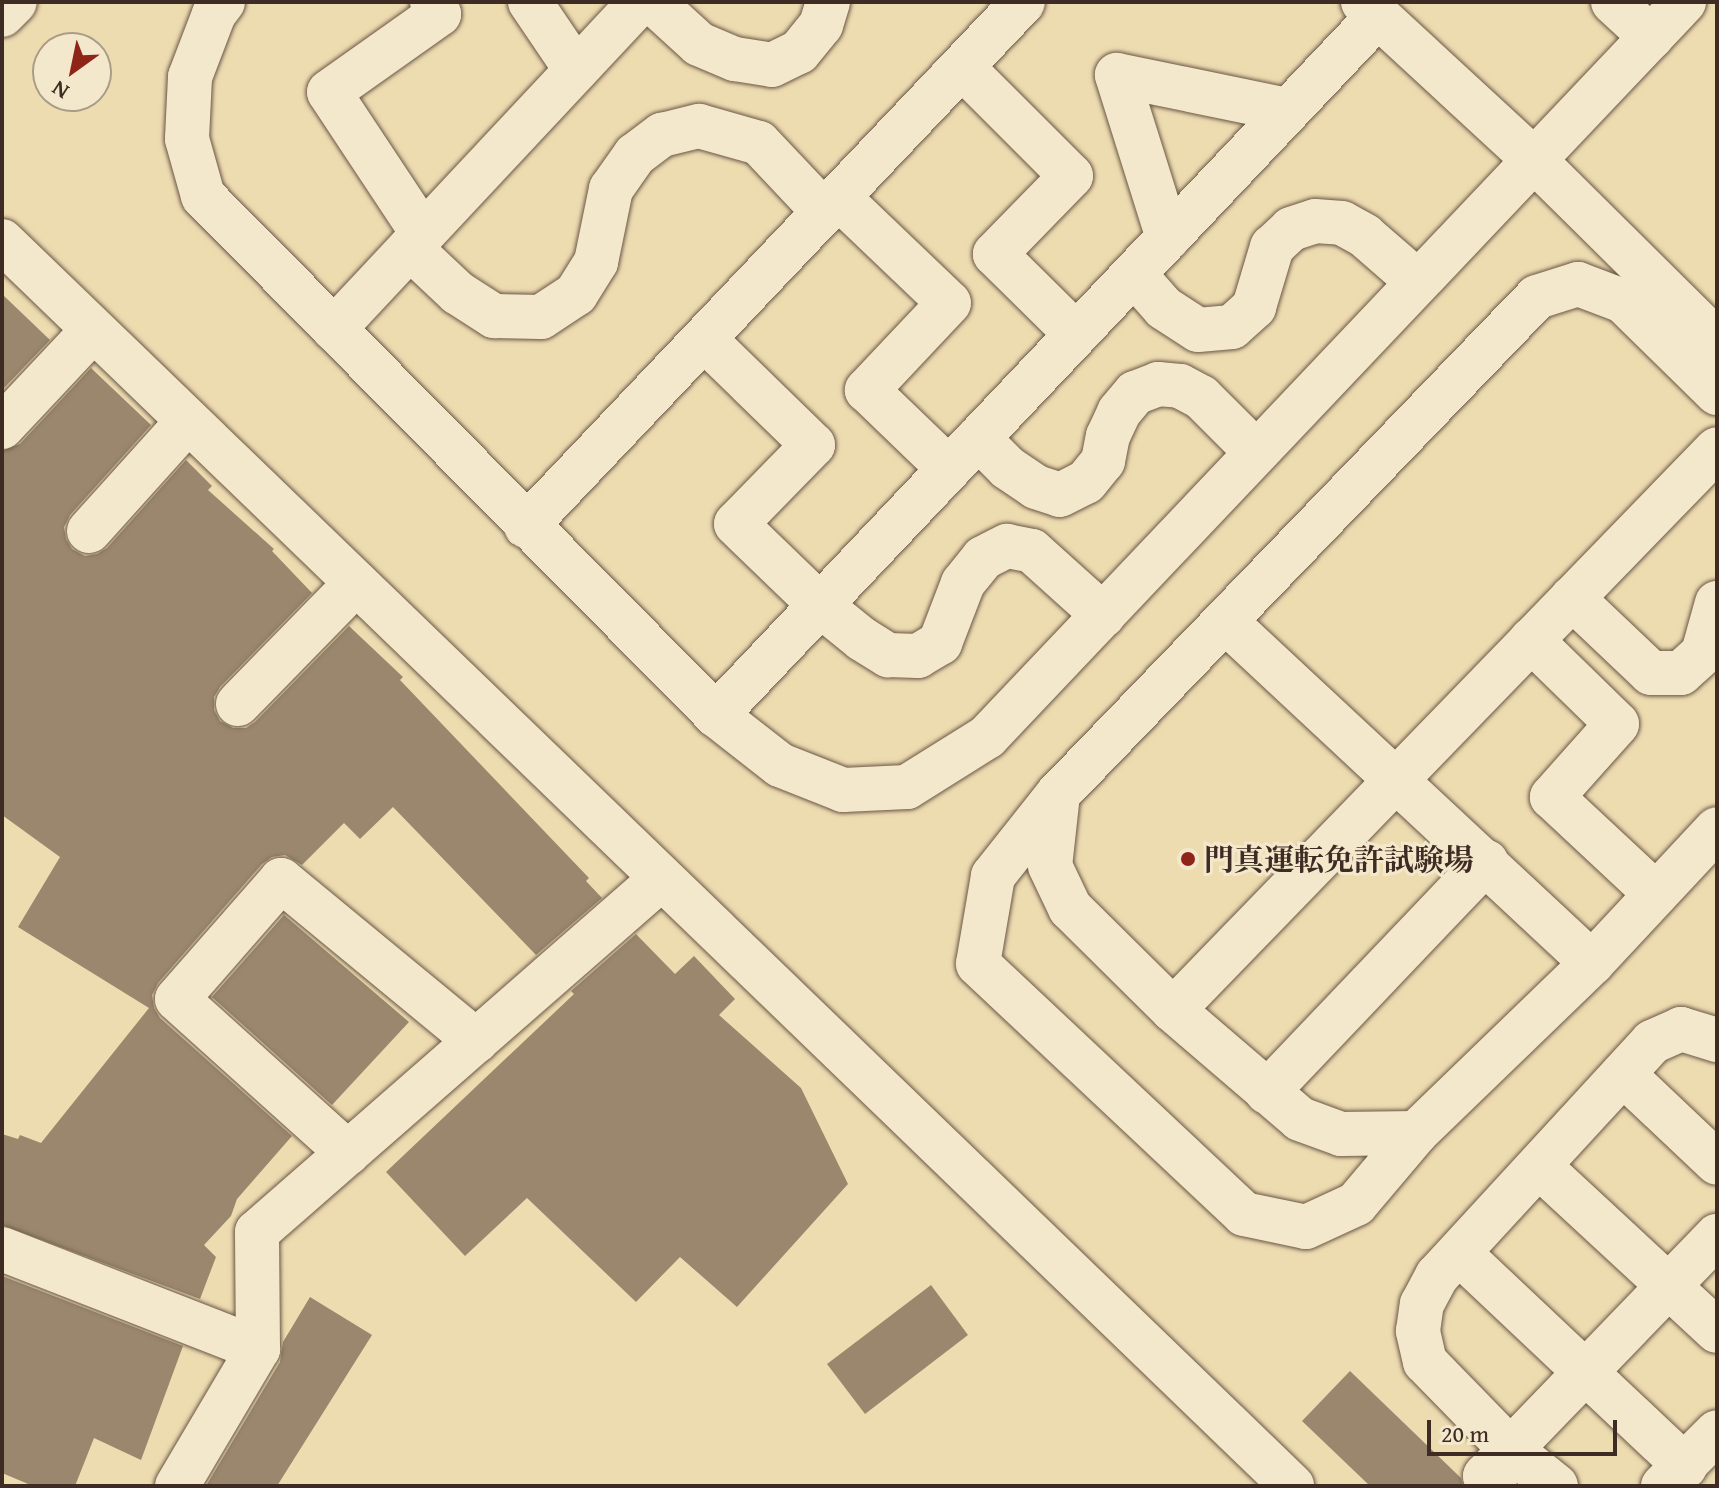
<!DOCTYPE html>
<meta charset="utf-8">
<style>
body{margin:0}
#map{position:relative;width:1719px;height:1488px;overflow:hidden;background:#eedcb1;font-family:"Gentium Book Plus","Noto Serif JP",serif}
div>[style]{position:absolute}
.building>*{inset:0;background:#9a876d}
.roads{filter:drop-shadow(0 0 2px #6a5746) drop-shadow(0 0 2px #6a5746)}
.minor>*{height:44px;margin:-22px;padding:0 22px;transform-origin:22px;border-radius:22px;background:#f4e8cc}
.dots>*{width:22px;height:22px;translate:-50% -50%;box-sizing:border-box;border:4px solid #f4e8cc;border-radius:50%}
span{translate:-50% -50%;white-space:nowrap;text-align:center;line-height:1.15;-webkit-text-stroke:6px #f4e8cc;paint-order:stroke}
.poi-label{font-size:30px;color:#3e2b23;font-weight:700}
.left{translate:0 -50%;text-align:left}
.frame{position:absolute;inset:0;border:4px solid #3e2b23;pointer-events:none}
.north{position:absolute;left:32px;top:32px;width:80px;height:80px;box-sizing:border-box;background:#f4e8cc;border:2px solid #ab9c88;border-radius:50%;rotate:213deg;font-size:22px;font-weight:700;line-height:32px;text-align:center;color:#3e2b23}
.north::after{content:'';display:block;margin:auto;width:28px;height:36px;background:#8f2418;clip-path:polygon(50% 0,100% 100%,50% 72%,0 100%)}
.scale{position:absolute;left:1427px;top:1420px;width:190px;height:36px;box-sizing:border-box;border:4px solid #3e2b23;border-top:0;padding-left:10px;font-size:24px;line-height:28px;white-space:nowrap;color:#3e2b23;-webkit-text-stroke:6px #f4e8cc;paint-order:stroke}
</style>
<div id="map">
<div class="building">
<div style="clip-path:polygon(2px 294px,50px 340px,2px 390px)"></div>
<div style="clip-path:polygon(91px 368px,151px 425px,70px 515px,64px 527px,66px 539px,72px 549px,85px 556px,97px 554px,107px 548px,186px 460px,212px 486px,208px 490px,274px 549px,272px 551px,312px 593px,220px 687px,214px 697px,214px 710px,220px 721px,233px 728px,246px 728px,255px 722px,349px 626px,403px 677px,400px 680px,589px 878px,586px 881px,602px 898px,536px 955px,393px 807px,360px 839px,344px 823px,302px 865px,285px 855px,272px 857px,262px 864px,158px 983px,152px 995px,154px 1008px,160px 1018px,292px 1136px,237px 1199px,231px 1216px,204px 1245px,216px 1257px,200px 1299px,2px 1225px,2px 1134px,18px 1139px,20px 1135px,41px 1143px,149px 1008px,18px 927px,60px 857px,2px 815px,2px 451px,20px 444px)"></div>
<div style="clip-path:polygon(284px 915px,409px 1022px,332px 1105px,212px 997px)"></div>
<div style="clip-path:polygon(636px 934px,675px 974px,694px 956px,735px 999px,719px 1015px,801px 1088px,848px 1184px,737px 1307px,680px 1257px,636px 1302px,527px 1198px,465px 1256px,386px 1172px,574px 994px,571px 991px)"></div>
<div style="clip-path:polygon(2px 1276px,183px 1346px,141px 1460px,94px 1438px,75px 1486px,33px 1486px,2px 1473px)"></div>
<div style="clip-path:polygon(931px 1285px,968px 1335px,865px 1414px,827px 1364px)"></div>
<div style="clip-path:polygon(310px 1297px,372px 1335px,277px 1486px,206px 1486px,280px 1362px,283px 1342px)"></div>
<div style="clip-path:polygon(1350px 1371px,1461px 1478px,1463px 1486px,1370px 1486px,1302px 1421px)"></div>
</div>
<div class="roads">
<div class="minor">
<div style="left:223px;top:2px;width:15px;rotate:127deg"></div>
<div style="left:214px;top:14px;width:67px;rotate:110.9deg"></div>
<div style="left:190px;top:77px;width:62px;rotate:92.8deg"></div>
<div style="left:187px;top:139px;width:59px;rotate:74.3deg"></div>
<div style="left:203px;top:196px;width:730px;rotate:45.33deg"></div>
<div style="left:716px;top:715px;width:81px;rotate:38deg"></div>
<div style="left:780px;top:765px;width:68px;rotate:21.6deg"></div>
<div style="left:843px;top:790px;width:64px;rotate:-2.7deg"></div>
<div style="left:907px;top:787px;width:94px;rotate:-32deg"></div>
<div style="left:987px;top:737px;width:1013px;rotate:-46.52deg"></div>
<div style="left:530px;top:2px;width:82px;rotate:55.9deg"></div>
<div style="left:653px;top:2px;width:62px;rotate:42.4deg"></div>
<div style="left:699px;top:44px;width:39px;rotate:23deg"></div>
<div style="left:735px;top:59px;width:37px;rotate:9deg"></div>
<div style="left:772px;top:65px;width:30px;rotate:-26deg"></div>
<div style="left:799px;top:52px;width:35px;rotate:-51deg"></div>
<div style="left:821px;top:25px;width:24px;rotate:-73deg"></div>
<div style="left:1363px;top:2px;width:233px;rotate:42.7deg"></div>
<div style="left:1534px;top:160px;width:257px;rotate:44.7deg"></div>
<div style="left:1613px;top:2px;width:52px;rotate:42.6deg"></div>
<div style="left:2px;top:15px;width:18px;rotate:-45deg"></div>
<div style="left:962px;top:67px;width:154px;rotate:45deg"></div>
<div style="left:1071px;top:176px;width:109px;rotate:134.3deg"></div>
<div style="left:995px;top:254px;width:114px;rotate:44.6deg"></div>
<div style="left:838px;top:197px;width:153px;rotate:43.7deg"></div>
<div style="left:949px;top:303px;width:120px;rotate:133.3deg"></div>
<div style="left:867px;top:390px;width:114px;rotate:43.9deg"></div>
<div style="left:423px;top:234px;width:170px;rotate:-123.5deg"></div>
<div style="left:329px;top:92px;width:135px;rotate:-35.3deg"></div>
<div style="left:439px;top:14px;width:14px;rotate:-120deg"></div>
<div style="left:1168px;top:238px;width:171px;rotate:-107.4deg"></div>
<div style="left:1117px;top:75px;width:175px;rotate:11.6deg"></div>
<div style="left:2px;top:241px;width:1793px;rotate:43.98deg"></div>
<div style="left:410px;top:248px;width:66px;rotate:43.2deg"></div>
<div style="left:458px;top:293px;width:43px;rotate:32.6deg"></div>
<div style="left:494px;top:316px;width:47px;rotate:1.2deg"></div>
<div style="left:541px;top:317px;width:42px;rotate:-33.3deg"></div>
<div style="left:576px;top:294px;width:38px;rotate:-58deg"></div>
<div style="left:596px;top:262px;width:75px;rotate:-78.4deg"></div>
<div style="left:611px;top:189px;width:42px;rotate:-54.8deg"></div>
<div style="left:635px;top:155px;width:34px;rotate:-37deg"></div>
<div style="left:662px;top:135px;width:38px;rotate:-14deg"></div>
<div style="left:699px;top:126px;width:62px;rotate:15.8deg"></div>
<div style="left:759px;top:143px;width:95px;rotate:46.7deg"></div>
<div style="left:1134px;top:274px;width:45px;rotate:48.6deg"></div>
<div style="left:1164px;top:308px;width:40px;rotate:32.9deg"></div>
<div style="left:1198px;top:330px;width:34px;rotate:-5deg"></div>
<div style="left:1232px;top:327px;width:30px;rotate:-42deg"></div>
<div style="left:1254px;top:307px;width:63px;rotate:-73.3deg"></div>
<div style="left:1272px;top:247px;width:26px;rotate:-43deg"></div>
<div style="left:1291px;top:229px;width:25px;rotate:-18deg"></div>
<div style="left:1315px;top:221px;width:27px;rotate:4deg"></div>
<div style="left:1342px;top:223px;width:26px;rotate:29deg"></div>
<div style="left:1365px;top:236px;width:70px;rotate:41deg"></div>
<div style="left:334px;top:329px;width:448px;rotate:-46.9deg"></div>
<div style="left:704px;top:339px;width:152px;rotate:44.2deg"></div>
<div style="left:813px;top:445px;width:110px;rotate:134.3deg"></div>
<div style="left:736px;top:524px;width:117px;rotate:44deg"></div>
<div style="left:820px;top:605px;width:54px;rotate:39deg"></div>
<div style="left:862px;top:639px;width:31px;rotate:32deg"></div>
<div style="left:888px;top:655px;width:30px;rotate:2deg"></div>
<div style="left:918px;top:656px;width:26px;rotate:-31deg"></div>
<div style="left:940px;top:643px;width:64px;rotate:-69deg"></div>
<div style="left:963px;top:583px;width:32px;rotate:-51deg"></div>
<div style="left:983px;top:558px;width:27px;rotate:-27deg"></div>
<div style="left:1007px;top:546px;width:25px;rotate:11deg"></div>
<div style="left:1032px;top:551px;width:96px;rotate:42deg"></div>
<div style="left:1717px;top:393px;width:132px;rotate:-135.6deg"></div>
<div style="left:1623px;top:301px;width:48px;rotate:-159.3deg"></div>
<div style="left:1578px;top:284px;width:43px;rotate:162.4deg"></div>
<div style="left:1537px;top:297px;width:690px;rotate:133.94deg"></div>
<div style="left:1058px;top:794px;width:105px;rotate:128.4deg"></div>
<div style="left:993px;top:876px;width:89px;rotate:99.7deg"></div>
<div style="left:978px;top:964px;width:365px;rotate:43.2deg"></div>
<div style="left:1244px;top:1214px;width:63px;rotate:11.8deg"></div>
<div style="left:1306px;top:1227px;width:55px;rotate:-24.7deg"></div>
<div style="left:1356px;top:1204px;width:93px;rotate:-49.8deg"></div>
<div style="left:1416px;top:1133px;width:245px;rotate:-44deg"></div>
<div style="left:1592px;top:963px;width:183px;rotate:-47deg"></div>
<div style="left:2px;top:427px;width:133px;rotate:-46.8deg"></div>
<div style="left:978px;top:438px;width:42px;rotate:45deg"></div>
<div style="left:1008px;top:468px;width:34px;rotate:34deg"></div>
<div style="left:1036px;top:487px;width:25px;rotate:18deg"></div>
<div style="left:1060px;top:495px;width:29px;rotate:-27deg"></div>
<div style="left:1086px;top:482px;width:27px;rotate:-51deg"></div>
<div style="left:1103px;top:461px;width:25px;rotate:-79deg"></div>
<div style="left:1108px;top:436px;width:26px;rotate:-65deg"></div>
<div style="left:1119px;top:412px;width:25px;rotate:-50deg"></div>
<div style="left:1135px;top:393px;width:25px;rotate:-21deg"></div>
<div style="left:1158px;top:384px;width:22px;rotate:5deg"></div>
<div style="left:1180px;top:386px;width:24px;rotate:28deg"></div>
<div style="left:1201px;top:397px;width:78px;rotate:45deg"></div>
<div style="left:526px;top:526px;width:722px;rotate:-46.51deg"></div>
<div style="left:89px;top:531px;width:148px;rotate:-48deg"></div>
<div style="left:1572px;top:598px;width:109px;rotate:43.5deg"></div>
<div style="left:1651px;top:673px;width:30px"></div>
<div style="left:1681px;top:673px;width:30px;rotate:-42deg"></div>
<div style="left:1703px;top:653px;width:52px;rotate:-74.4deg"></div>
<div style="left:1226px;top:622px;width:500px;rotate:42.97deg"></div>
<div style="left:1531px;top:640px;width:120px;rotate:44.3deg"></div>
<div style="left:1617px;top:724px;width:98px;rotate:131.7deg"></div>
<div style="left:1552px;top:797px;width:142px;rotate:43deg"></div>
<div style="left:238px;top:704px;width:169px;rotate:-45.7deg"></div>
<div style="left:716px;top:715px;width:963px;rotate:-46.56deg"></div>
<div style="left:1058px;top:794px;width:72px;rotate:96.3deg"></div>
<div style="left:1050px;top:866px;width:47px;rotate:64.5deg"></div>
<div style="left:1070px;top:908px;width:145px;rotate:44.7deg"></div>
<div style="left:1173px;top:1010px;width:167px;rotate:40.6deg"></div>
<div style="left:1300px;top:1119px;width:44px;rotate:20.1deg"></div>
<div style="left:1341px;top:1134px;width:75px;rotate:-0.8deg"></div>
<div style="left:1173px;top:1010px;width:781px;rotate:-45.88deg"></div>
<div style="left:1623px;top:1074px;width:129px;rotate:43.4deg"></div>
<div style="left:1267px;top:1092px;width:318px;rotate:-46.4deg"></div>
<div style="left:348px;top:1153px;width:230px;rotate:-138deg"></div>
<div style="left:177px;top:999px;width:158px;rotate:-48.8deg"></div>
<div style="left:281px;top:880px;width:253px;rotate:39.5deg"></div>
<div style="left:1540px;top:1167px;width:241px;rotate:42.8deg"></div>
<div style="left:2px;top:1249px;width:275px;rotate:21.3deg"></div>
<div style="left:1459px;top:1253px;width:311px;rotate:43.3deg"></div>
<div style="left:177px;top:1486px;width:159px;rotate:-59.4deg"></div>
<div style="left:258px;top:1349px;width:117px;rotate:-90.5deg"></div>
<div style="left:257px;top:1232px;width:536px;rotate:-41.15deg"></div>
<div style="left:1495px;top:1486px;width:14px;rotate:-135deg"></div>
<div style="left:1485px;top:1476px;width:334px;rotate:-46deg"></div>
<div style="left:1556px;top:1486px;width:58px;rotate:-141.3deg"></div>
<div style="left:1511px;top:1450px;width:123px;rotate:-134.3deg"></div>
<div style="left:1425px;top:1362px;width:32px;rotate:-103deg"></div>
<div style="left:1418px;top:1331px;width:27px;rotate:-82deg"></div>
<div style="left:1422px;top:1304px;width:32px;rotate:-62deg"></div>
<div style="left:1437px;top:1276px;width:318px;rotate:-47.4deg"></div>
<div style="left:1652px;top:1042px;width:32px;rotate:-24deg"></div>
<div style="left:1681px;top:1029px;width:38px;rotate:17deg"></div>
<div style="left:1663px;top:1486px;width:76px;rotate:-45deg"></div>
</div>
</div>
<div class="dots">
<div style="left:1188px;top:859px;background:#8f2418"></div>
</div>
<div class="poi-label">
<span class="left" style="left:1204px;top:859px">門真運転免許試験場</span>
</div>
<div class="frame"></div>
<div class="north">N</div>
<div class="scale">20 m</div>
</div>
